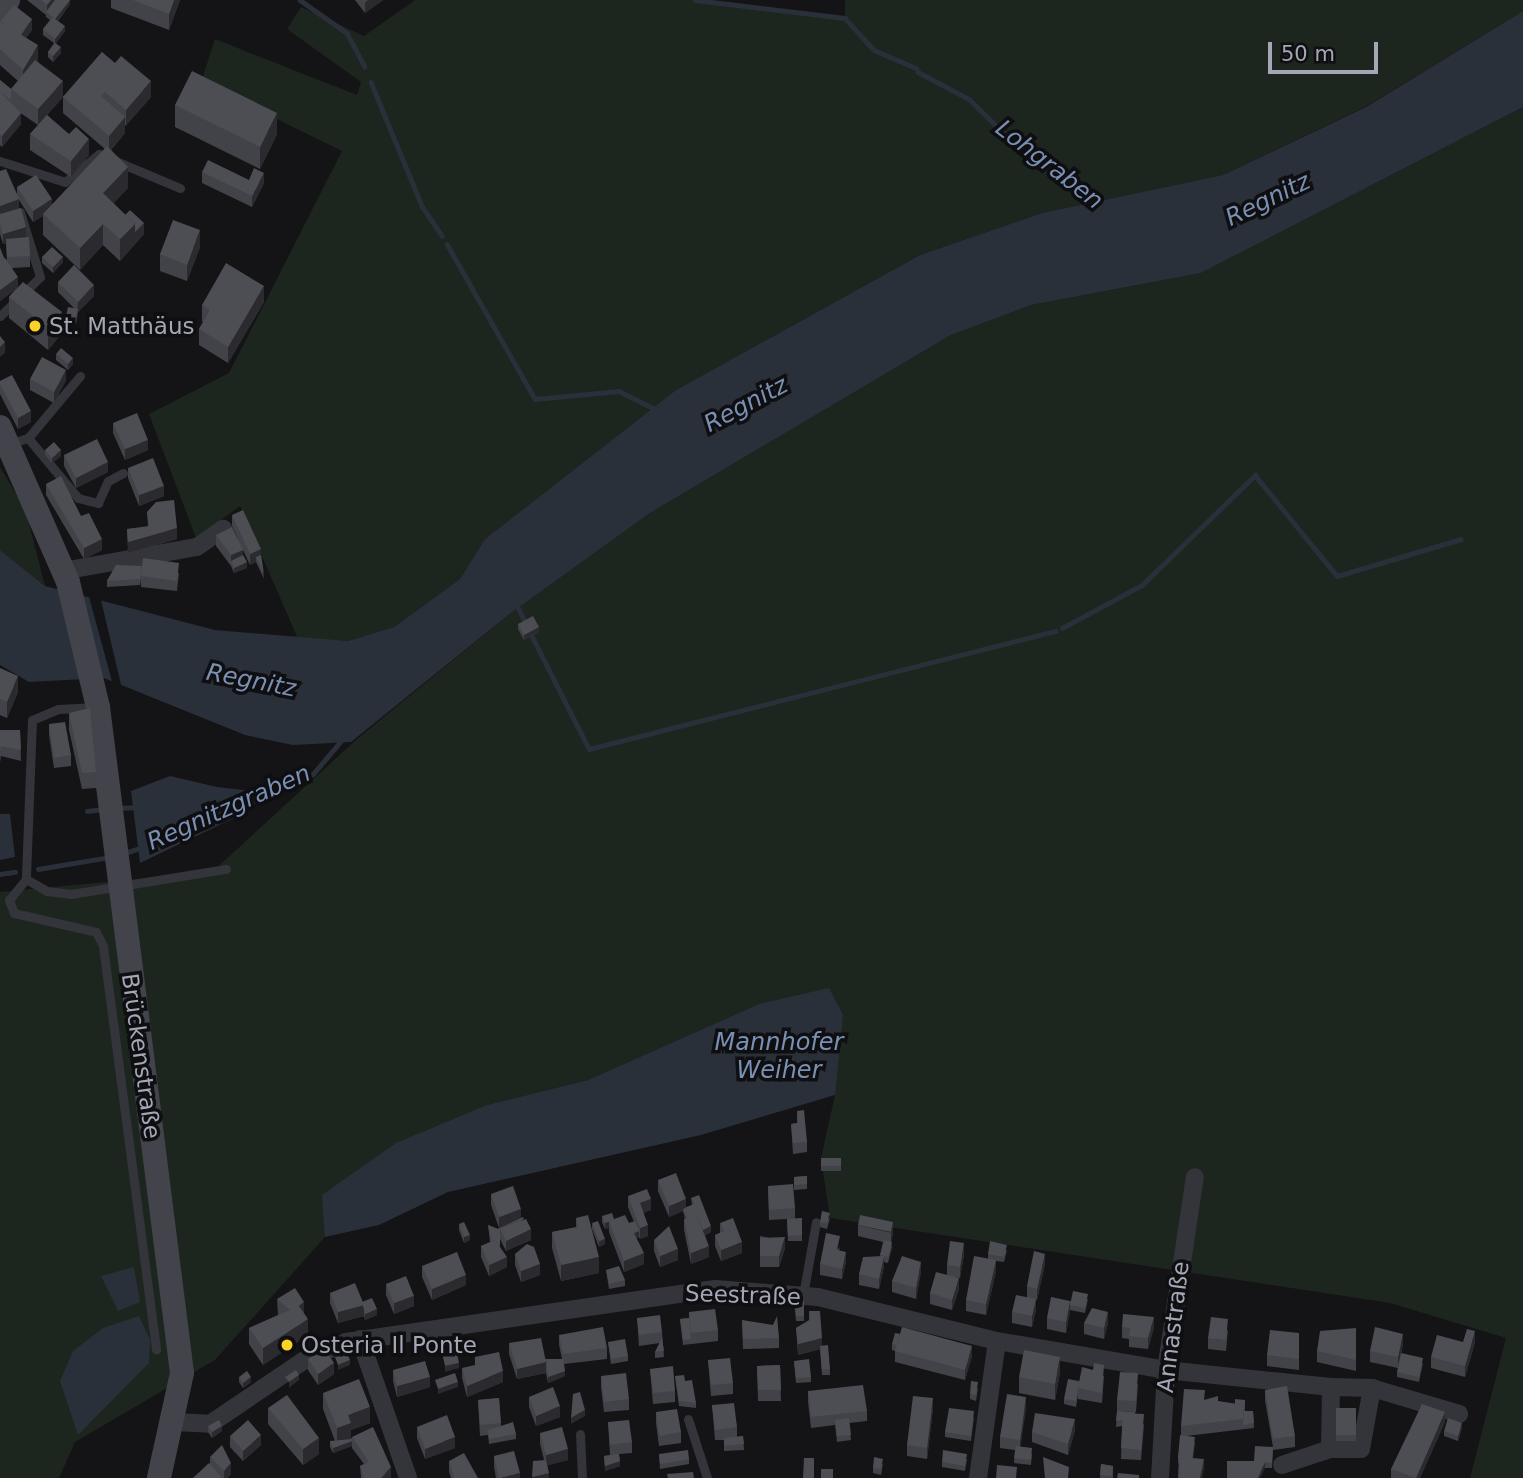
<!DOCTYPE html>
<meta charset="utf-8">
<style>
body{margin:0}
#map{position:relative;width:1523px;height:1478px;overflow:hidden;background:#141315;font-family:"DejaVu Sans",sans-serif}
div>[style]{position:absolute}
.green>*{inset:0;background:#1d251f}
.water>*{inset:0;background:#29303a}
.pier>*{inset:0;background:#141315}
.stream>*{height:4.5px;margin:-2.25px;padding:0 2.25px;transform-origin:2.25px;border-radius:2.25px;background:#29303a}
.lane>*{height:9px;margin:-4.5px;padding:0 4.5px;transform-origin:4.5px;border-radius:4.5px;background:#34343b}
.street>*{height:18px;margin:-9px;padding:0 9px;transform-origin:9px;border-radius:9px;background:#34343b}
.secondary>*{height:24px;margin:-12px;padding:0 12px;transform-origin:12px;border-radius:12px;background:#42434b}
.wall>*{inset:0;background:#424348}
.shaded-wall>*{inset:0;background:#2b2b2f}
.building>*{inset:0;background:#4d4d54}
.dots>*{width:19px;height:19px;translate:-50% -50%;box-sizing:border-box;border:4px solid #0f0e10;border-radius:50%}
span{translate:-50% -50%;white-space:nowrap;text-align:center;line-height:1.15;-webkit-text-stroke:7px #0f0e10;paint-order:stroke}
.poi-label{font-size:23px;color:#a4a7b6}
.left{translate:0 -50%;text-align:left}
.street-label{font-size:23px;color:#a4a7b6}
.water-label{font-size:24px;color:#7990b4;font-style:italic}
.scale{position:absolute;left:1268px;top:42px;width:110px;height:32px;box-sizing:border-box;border:4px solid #a4a7b6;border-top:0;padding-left:9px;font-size:21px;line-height:24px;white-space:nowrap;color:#a4a7b6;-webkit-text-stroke:5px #0f0e10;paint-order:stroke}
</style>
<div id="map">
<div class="green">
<div style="clip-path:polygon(415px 0,695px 0,845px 18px,845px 0,1523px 0,1523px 11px,1365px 107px,1223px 175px,1042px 213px,920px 255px,676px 390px,485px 539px,460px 579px,394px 627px,348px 641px,298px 639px,240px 506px,196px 538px,149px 414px,229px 373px,342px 151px,201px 82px,215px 39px,357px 95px,361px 82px,287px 29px,301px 7px,364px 36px)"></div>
<div style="clip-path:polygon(1523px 107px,1523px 1478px,1470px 1478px,1506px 1338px,1390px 1303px,830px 1218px,821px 1158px,835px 1095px,759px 1004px,588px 1080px,487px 1105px,325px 1237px,215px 1360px,75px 1442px,59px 1478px,0 1478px,0 892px,212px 872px,357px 739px,507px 616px,650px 513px,951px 335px,1031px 305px,1201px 273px)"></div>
<div style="clip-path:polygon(0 467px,26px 511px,45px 586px,0 550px)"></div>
</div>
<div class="water">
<div style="clip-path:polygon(1523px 11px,1523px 107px,1201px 273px,1031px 305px,951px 335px,650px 513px,507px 616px,351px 742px,293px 745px,245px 735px,104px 678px,29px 682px,0 665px,0 550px,45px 586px,215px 630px,348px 641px,394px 627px,460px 579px,485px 539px,676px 390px,920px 255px,1042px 213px,1223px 175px,1366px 107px)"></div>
<div style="clip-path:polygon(170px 776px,217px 787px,269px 793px,236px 817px,140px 863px,131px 791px)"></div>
<div style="clip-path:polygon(0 814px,10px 814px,15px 857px,0 860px)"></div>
<div style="clip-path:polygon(829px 988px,843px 1015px,835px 1095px,701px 1135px,448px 1192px,379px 1225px,325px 1237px,322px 1195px,396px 1143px,487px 1105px,588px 1080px,759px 1004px)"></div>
<div style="clip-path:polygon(134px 1267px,140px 1302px,118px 1311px,101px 1276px)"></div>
<div style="clip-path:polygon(139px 1316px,150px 1340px,149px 1363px,78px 1435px,60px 1381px,73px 1351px,103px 1328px)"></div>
</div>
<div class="pier">
<div style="clip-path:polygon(88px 593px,100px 596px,122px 689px,113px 685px)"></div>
</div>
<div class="stream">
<div style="left:300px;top:0;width:57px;rotate:35.1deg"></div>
<div style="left:347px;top:33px;width:38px;rotate:62deg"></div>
<div style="left:695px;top:0;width:151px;rotate:6.8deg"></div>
<div style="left:845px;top:18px;width:43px;rotate:47.8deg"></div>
<div style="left:874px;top:50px;width:46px;rotate:23.2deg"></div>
<div style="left:918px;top:72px;width:58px;rotate:27.9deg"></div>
<div style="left:969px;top:99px;width:54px;rotate:44.3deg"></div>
<div style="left:1008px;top:137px;width:121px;rotate:35.3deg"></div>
<div style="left:371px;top:82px;width:134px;rotate:67.6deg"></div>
<div style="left:422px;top:206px;width:36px;rotate:56deg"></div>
<div style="left:447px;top:244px;width:178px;rotate:60.4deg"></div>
<div style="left:535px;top:399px;width:84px;rotate:-5.4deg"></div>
<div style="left:619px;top:391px;width:45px;rotate:26.6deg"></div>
<div style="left:519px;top:609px;width:17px;rotate:65deg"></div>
<div style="left:1062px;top:628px;width:91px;rotate:-28.3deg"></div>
<div style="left:1142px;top:585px;width:158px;rotate:-44.2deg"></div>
<div style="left:1255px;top:475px;width:130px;rotate:50.9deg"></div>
<div style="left:1337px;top:576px;width:129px;rotate:-16.6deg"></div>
<div style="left:530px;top:632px;width:131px;rotate:63.2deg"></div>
<div style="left:589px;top:749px;width:481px;rotate:-14.2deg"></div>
<div style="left:264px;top:795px;width:53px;rotate:-23.2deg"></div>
<div style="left:313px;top:774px;width:43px;rotate:-49.7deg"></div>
<div style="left:119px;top:808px;width:20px;rotate:-3deg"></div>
<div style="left:87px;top:811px;width:17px;rotate:-7deg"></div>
<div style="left:125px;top:853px;width:19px;rotate:-18deg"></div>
<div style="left:38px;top:869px;width:73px;rotate:-9.5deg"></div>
<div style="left:0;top:874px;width:15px;rotate:-8deg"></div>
</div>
<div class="lane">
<div style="left:0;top:161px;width:68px;rotate:17.9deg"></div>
<div style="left:65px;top:182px;width:44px;rotate:-39.5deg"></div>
<div style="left:99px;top:154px;width:88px;rotate:22.8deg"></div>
<div style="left:0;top:316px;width:56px;rotate:-44.3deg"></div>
<div style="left:40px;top:277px;width:68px;rotate:-107.1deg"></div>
<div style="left:28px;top:438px;width:78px;rotate:50.2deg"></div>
<div style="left:78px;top:498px;width:21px;rotate:14deg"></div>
<div style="left:98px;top:503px;width:24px;rotate:-66deg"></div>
<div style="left:108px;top:481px;width:17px;rotate:-28deg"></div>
<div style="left:9px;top:444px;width:20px;rotate:-18deg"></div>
<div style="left:28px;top:438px;width:81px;rotate:-50deg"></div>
<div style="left:97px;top:707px;width:39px;rotate:177deg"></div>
<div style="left:58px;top:709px;width:28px;rotate:157deg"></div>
<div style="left:32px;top:720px;width:159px;rotate:92.2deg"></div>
<div style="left:26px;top:879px;width:24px;rotate:30deg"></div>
<div style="left:47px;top:891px;width:24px;rotate:7deg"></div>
<div style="left:71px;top:894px;width:157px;rotate:-9.2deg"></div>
<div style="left:26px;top:879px;width:27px;rotate:129deg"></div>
<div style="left:9px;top:900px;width:14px;rotate:69deg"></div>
<div style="left:14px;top:913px;width:84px;rotate:13deg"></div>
<div style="left:96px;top:932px;width:16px;rotate:63deg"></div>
<div style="left:103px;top:946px;width:407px;rotate:82.5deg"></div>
<div style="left:803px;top:1295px;width:74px;rotate:-79.9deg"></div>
<div style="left:688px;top:1419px;width:62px;rotate:72.1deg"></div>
<div style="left:580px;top:1434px;width:44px;rotate:87.4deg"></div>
</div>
<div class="street">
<div style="left:63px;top:571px;width:136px;rotate:-10.2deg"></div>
<div style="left:197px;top:547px;width:32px;rotate:-35deg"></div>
<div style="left:360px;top:1339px;width:147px;rotate:70.9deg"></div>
<div style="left:1372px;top:1388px;width:91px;rotate:16.6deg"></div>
<div style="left:175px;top:1422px;width:35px;rotate:3deg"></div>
<div style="left:210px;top:1424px;width:112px;rotate:-34.1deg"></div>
<div style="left:303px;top:1361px;width:47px;rotate:-23.8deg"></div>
<div style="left:346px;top:1342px;width:373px;rotate:-8.2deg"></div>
<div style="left:715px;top:1289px;width:103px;rotate:4.4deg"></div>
<div style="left:818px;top:1297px;width:184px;rotate:13.8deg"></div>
<div style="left:997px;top:1341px;width:171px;rotate:9.7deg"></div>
<div style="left:1166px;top:1370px;width:166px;rotate:5.9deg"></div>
<div style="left:1282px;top:1465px;width:51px;rotate:-18.4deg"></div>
<div style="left:1330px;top:1449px;width:31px"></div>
<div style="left:1361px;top:1449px;width:62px;rotate:-79.8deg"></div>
<div style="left:1372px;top:1388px;width:41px;rotate:-178.6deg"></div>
<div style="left:1331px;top:1387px;width:62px;rotate:90.9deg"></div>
<div style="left:978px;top:1478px;width:138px;rotate:-82.1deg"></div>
<div style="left:1160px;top:1478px;width:108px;rotate:-86.8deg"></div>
<div style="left:1166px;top:1370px;width:195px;rotate:-81.5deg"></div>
</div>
<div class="secondary">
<div style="left:0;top:10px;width:13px;rotate:-51deg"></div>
<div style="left:0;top:427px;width:169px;rotate:66.3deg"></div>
<div style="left:68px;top:582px;width:129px;rotate:76.5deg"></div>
<div style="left:98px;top:707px;width:671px;rotate:82.81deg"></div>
<div style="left:182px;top:1373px;width:107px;rotate:102.4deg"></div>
</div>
<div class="wall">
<div style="clip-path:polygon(27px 0,70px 0,70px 4px,58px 21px,65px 31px,56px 43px,61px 53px,53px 62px,48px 57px,48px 52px,54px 43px,43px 35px,43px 29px,50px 20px,46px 17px,46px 15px)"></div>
<div style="clip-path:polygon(111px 0,180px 0,169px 30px,111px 8px)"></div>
<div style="clip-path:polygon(355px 0,383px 0,365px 13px)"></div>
<div style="clip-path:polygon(0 22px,32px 30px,26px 38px,38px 62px,63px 97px,47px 115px,89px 155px,71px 177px,30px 150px,30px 134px,38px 125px,19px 112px,21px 124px,2px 147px,0 145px,0 80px,11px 89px,18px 81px,0 65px)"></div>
<div style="clip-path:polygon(102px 52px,151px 97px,125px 126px,125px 133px,111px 150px,128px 188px,113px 203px,144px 234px,120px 261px,103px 245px,80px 270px,43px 235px,43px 216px,33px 222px,19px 200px,19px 209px,30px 256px,30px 267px,12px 268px,18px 287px,62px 333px,48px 350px,9px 318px,9px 297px,15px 290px,0 301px,0 248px,4px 258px,7px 261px,6px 243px,3px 244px,0 234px,0 171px,17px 194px,17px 187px,52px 205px,105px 149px,63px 113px,63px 97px)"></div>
<div style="clip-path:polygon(175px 105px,277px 134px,260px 169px,175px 127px)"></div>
<div style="clip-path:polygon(202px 172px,249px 180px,264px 183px,252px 207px,202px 183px)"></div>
<div style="clip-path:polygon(200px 247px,187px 281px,160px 271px,160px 254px)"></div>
<div style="clip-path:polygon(42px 257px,63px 262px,53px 273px,42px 263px)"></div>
<div style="clip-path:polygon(58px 282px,94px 296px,78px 312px,76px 324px,66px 322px,66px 316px,74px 308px,58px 292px)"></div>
<div style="clip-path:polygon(264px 302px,228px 363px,199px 345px,199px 329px,203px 322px,202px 321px,202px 305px)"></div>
<div style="clip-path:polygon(56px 354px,73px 364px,68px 370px,56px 360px)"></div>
<div style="clip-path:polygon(30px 379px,66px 380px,54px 403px,30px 390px)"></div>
<div style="clip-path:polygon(0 381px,31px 422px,18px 429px,0 394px)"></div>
<div style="clip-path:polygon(113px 423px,148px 450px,125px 460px,113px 433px)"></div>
<div style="clip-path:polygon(45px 450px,61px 456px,52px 463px,45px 455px)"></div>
<div style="clip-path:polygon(64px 455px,108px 472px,76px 488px,64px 466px)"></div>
<div style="clip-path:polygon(128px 468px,164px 496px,139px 506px,128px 478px)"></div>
<div style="clip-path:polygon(46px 484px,81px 516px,102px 550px,84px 559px,46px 495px)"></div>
<div style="clip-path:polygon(147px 512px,177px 539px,128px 553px,127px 529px,148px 527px)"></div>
<div style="clip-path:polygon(232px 515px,261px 555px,264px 579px,256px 562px,250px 565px,243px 550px,243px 555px,247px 568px,234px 573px,231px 566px,216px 546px,216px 535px,238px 539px,232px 526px)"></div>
<div style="clip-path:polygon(116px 565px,179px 573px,177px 591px,141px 587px,141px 579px,140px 585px,107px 587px,107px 581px)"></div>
<div style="clip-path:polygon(518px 624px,539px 632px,524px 640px,518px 629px)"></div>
<div style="clip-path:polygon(0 668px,18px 692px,7px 718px,0 715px)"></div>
<div style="clip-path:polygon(69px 713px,96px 772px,96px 788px,82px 789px,69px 730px)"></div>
<div style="clip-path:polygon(49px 724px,71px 755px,71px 766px,54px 768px,49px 735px)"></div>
<div style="clip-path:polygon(0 730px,20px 730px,21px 761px,1px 756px,0 763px)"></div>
<div style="clip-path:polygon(797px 1111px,807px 1142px,807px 1152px,793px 1154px,791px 1124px,797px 1123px)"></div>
<div style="clip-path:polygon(821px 1158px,841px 1158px,841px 1171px,821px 1171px)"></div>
<div style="clip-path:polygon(807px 1176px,807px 1189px,794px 1190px,794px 1177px)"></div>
<div style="clip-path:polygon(658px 1180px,686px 1207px,692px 1205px,691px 1198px,711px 1232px,705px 1235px,709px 1257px,691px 1264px,684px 1230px,684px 1219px,685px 1219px,683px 1211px,669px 1217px,658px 1191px)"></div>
<div style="clip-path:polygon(768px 1186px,795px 1208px,795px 1219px,802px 1218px,802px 1241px,788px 1241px,787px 1219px,769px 1220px)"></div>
<div style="clip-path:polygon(491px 1194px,521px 1218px,531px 1240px,506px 1251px,500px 1239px,500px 1247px,507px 1267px,489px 1276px,481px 1257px,481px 1246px,490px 1242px,488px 1225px,498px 1229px,499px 1228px,491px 1205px)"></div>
<div style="clip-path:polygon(628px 1196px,651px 1210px,643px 1213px,648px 1236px,640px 1239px,639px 1237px,636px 1238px,644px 1264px,624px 1272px,609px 1232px,609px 1228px,605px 1229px,602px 1222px,602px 1216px,629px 1223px,634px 1222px,628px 1207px)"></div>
<div style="clip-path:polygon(576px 1218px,599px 1273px,561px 1281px,552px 1248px,552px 1232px,576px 1227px)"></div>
<div style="clip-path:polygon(830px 1218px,827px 1229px,820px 1227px,820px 1222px)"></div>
<div style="clip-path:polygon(592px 1223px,605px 1244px,599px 1247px,592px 1229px)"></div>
<div style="clip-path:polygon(720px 1223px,742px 1253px,721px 1261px,715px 1246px,715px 1235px,720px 1233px)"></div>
<div style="clip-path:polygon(459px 1224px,470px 1240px,464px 1243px,459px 1230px)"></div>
<div style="clip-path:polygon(858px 1225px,893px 1233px,891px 1242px,892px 1247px,888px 1263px,884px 1262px,884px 1267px,879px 1289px,859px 1285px,859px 1274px,880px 1256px,883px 1242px,858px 1236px)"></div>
<div style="clip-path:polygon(760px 1236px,770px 1238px,785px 1248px,779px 1267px,760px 1267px)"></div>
<div style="clip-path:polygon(654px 1240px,678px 1260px,660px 1267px,654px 1251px)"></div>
<div style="clip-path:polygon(840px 1247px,839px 1250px,846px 1262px,842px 1279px,820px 1275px,820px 1264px)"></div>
<div style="clip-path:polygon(1007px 1250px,1004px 1262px,996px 1261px,996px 1271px,986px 1315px,966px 1311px,966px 1300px,988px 1259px,988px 1254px)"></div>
<div style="clip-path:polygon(515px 1254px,540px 1275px,521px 1282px,515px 1265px)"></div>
<div style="clip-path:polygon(964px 1254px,960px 1278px,955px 1277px,959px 1289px,952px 1310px,930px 1304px,930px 1293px,947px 1275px,947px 1265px)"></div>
<div style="clip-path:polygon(1045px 1264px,1037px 1300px,1036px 1299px,1036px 1310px,1032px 1327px,1012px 1323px,1012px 1312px,1027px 1297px,1027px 1286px)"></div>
<div style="clip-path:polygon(422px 1266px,466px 1285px,432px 1300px,422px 1277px)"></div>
<div style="clip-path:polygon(606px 1270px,625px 1280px,625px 1286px,609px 1289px)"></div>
<div style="clip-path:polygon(921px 1272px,916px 1299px,892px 1292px,892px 1281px)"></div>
<div style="clip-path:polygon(386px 1284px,414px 1306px,394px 1314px,386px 1295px)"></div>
<div style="clip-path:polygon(330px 1293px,362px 1302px,377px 1315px,365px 1320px,364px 1316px,338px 1323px,330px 1303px)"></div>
<div style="clip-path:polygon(794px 1298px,804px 1300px,804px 1321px,796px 1321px)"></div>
<div style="clip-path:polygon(277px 1299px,304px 1314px,308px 1335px,263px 1365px,249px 1344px,249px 1328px,278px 1315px)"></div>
<div style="clip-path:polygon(1088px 1299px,1085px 1313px,1070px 1310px,1066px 1333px,1047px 1329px,1047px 1318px,1070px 1301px)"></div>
<div style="clip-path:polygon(809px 1311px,822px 1345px,830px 1369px,830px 1375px,822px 1375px,820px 1349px,798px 1355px,796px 1328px,809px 1320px)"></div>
<div style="clip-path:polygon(689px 1312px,718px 1330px,718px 1341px,683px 1345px,680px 1319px,689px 1318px)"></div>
<div style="clip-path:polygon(637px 1318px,662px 1332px,664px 1357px,655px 1358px,655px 1352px,660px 1343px,639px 1346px)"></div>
<div style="clip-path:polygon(742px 1320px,779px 1338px,779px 1348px,743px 1349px)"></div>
<div style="clip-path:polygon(1084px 1323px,1108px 1323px,1104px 1339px,1084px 1334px)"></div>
<div style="clip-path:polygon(1122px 1327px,1154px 1327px,1148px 1349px,1129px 1347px,1129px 1339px,1122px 1338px)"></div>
<div style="clip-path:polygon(1356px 1328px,1356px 1371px,1317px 1362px,1317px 1351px)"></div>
<div style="clip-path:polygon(1228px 1330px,1226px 1351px,1208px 1349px,1208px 1338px)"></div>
<div style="clip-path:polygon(1299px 1333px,1299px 1370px,1267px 1366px,1267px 1355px)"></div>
<div style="clip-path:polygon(559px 1335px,607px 1348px,607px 1359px,564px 1364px,565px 1376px,548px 1383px,546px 1373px,517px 1379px,509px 1354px,509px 1343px,546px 1359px,562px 1359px,559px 1345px)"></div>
<div style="clip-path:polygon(608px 1342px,628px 1356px,628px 1361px,611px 1364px)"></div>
<div style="clip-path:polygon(1463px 1342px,1475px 1342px,1465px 1377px,1431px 1368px,1431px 1357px)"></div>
<div style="clip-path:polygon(892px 1344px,972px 1356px,965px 1380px,895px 1362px,895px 1351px,892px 1350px)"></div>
<div style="clip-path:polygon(1403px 1344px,1398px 1368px,1370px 1362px,1370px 1351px)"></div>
<div style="clip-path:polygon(308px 1359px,334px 1374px,318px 1385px,308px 1370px)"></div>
<div style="clip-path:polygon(708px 1360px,733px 1383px,733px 1394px,711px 1396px)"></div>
<div style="clip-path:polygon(794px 1361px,811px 1377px,811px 1382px,796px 1383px)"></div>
<div style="clip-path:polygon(1423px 1363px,1419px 1382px,1397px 1377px,1397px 1372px)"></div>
<div style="clip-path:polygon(780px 1365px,781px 1401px,758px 1401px,757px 1366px)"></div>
<div style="clip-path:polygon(462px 1368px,503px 1382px,467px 1397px,462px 1378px)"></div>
<div style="clip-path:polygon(650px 1369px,675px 1391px,675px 1402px,653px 1404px)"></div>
<div style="clip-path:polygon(393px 1370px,430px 1387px,397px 1397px,393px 1381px)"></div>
<div style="clip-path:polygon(1060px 1373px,1055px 1400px,1019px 1393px,1019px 1377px)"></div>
<div style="clip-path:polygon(601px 1376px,629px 1399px,629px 1410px,604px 1412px,601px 1387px)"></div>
<div style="clip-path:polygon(675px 1376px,685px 1381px,696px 1403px,696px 1408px,679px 1406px)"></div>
<div style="clip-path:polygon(1104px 1376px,1102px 1403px,1078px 1399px,1078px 1395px,1076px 1407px,1064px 1404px,1064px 1399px,1079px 1381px)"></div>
<div style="clip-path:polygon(239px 1377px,251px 1382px,243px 1388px,239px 1382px)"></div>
<div style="clip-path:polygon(1138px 1384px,1136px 1412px,1117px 1411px,1117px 1400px)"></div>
<div style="clip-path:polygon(978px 1388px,976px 1401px,970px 1399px,970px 1394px)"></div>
<div style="clip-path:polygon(1265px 1390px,1295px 1436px,1295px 1447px,1273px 1450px,1273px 1449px,1272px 1468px,1265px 1468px,1254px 1461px,1273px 1447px,1265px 1400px)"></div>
<div style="clip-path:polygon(808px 1391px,867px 1411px,867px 1421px,849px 1423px,851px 1440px,837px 1442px,835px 1425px,811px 1428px,808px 1402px)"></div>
<div style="clip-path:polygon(323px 1393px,370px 1423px,351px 1430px,351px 1439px,352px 1437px,391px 1478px,361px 1478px,360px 1466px,364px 1464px,352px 1448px,352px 1446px,333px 1453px,330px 1447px,330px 1441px,335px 1441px,323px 1409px)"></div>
<div style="clip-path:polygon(529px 1397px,560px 1417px,536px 1426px,529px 1407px)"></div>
<div style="clip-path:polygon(499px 1398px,501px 1426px,516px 1434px,516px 1439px,489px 1444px,488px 1435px,480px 1436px,478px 1400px)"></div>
<div style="clip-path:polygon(1205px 1400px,1235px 1404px,1245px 1400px,1245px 1411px,1253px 1411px,1254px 1428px,1186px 1436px,1195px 1442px,1193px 1458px,1204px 1469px,1178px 1463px,1178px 1458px,1181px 1435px,1181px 1426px)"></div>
<div style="clip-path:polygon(712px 1405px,737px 1427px,737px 1437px,743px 1436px,744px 1450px,724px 1451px,724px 1440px,715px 1440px)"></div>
<div style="clip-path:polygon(268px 1408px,319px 1454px,303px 1465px,268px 1424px)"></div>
<div style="clip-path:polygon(1026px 1408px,1020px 1447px,1032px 1454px,1031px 1465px,1014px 1463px,1015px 1450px,1000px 1448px,1000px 1437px)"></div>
<div style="clip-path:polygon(1336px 1408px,1356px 1408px,1356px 1441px,1336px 1441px)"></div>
<div style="clip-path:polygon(933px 1409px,927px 1459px,907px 1456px,907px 1445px)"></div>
<div style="clip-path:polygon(1117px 1411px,1135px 1413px,1144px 1425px,1141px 1460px,1121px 1459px,1122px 1426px,1116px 1427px)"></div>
<div style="clip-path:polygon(656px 1412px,681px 1432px,681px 1443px,659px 1446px,656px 1423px)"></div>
<div style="clip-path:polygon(974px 1417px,971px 1441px,945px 1437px,945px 1432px)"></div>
<div style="clip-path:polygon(608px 1422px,632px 1442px,632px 1453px,619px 1454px,620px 1466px,605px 1471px,604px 1456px,610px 1455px)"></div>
<div style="clip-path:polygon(1445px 1422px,1420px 1478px,1391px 1478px,1391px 1469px)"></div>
<div style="clip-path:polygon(208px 1426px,222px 1431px,212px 1438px,208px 1432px)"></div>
<div style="clip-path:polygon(417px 1427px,455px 1448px,425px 1459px,417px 1438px)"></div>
<div style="clip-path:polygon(1462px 1428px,1458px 1441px,1444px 1436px,1444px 1431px)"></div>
<div style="clip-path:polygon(1075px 1430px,1068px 1455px,1032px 1442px,1032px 1432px)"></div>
<div style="clip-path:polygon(540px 1433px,568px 1460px,547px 1465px,549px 1478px,532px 1478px,544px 1460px,540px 1444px)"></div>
<div style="clip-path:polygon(230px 1436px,261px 1445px,243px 1461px,230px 1447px)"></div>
<div style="clip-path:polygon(659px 1454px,689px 1459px,689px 1464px,660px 1469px)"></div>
<div style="clip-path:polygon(494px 1456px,520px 1478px,496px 1478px,494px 1467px)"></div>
<div style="clip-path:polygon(210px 1457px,231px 1474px,227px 1478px,193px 1478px,210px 1464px)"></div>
<div style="clip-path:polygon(967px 1459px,965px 1471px,942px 1467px,942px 1462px)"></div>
<div style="clip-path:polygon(449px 1461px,478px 1478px,451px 1478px,449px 1472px)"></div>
<div style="clip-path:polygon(883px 1464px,881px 1475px,873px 1473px,873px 1468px)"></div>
<div style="clip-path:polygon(1101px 1464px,1113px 1466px,1113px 1478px,1100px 1478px)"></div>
</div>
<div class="shaded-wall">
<div style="clip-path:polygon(51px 0,59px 0,47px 13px,47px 5px)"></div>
<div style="clip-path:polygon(70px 0,70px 4px,55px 24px,55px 19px)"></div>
<div style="clip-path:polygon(174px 0,180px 0,169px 30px,169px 14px)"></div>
<div style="clip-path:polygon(368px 0,383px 0,365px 13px,365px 3px)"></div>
<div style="clip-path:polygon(32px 19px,32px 30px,19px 47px,19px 37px)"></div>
<div style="clip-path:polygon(65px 26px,65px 31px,55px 44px,55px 39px)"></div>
<div style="clip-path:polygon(38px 45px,38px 62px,23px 86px,23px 70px)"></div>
<div style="clip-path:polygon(61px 47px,61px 53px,53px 62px,53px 56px)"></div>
<div style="clip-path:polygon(63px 81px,63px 97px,38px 125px,38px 109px)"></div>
<div style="clip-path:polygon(151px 81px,151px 97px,126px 126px,126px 110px)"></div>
<div style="clip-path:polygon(21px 113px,21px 124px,2px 147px,2px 136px)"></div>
<div style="clip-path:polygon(277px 113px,277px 134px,260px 169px,260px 147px)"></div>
<div style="clip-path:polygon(125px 117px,125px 133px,109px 152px,109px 136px)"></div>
<div style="clip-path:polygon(89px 139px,89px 155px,71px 177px,71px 161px)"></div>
<div style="clip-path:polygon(128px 167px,128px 188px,103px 215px,103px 193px)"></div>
<div style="clip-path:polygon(264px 173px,264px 183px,252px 207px,252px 196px)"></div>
<div style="clip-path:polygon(19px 199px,19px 215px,0 222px,0 206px)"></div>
<div style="clip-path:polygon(52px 199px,52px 210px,43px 214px,43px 216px,33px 222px,33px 211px)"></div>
<div style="clip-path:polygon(144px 223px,144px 234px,120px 261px,120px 239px,135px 224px)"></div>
<div style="clip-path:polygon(103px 224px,103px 245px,80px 270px,80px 248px)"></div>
<div style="clip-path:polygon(26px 227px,26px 238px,3px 244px,3px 234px)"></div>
<div style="clip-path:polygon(200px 230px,200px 247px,187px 281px,187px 265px)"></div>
<div style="clip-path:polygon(63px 257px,63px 262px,53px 273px,53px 267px)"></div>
<div style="clip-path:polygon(18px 277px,18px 288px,0 301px,0 290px)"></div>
<div style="clip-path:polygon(94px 285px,94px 296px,78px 312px,76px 324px,78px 302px)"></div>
<div style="clip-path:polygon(264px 286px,264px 302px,228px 363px,228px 347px)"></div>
<div style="clip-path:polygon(62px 312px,62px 333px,48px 350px,48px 328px)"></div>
<div style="clip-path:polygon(5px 342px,5px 353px,0 357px,0 347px)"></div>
<div style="clip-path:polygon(73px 358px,73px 364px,68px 370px,68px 364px)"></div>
<div style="clip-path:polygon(66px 370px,66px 380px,54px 403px,54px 392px)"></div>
<div style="clip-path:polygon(31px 411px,31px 422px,18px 429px,18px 418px)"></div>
<div style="clip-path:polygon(148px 440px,148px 450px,125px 460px,125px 449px)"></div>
<div style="clip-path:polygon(61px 450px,61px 456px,52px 463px,52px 458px)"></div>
<div style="clip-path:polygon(108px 462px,108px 472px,76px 488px,76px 478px)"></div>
<div style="clip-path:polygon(164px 486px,164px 496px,139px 506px,139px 495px)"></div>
<div style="clip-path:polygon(177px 528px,177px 539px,128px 553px,128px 542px)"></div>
<div style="clip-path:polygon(102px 539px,102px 550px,84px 559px,84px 548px)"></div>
<div style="clip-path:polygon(261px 549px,261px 560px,256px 557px,256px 562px,250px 565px,250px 554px)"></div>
<div style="clip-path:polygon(243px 550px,243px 560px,231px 561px,231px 566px,231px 555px)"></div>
<div style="clip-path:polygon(247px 562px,247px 568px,234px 573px,234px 568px)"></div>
<div style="clip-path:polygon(539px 627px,539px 632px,524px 640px,524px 635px)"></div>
<div style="clip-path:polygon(18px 676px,18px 692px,7px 718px,7px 702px)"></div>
<div style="clip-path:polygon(651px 1199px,651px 1210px,640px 1214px,640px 1203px)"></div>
<div style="clip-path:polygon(686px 1199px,686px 1210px,683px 1209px,683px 1211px,669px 1217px,669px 1206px)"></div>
<div style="clip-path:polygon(521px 1209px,521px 1220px,499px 1228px,499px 1217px)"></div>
<div style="clip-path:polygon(609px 1222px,609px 1228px,605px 1229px,605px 1223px)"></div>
<div style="clip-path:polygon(893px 1222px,893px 1233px,891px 1243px,891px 1232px)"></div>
<div style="clip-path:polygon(648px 1225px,648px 1236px,640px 1239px,640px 1228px)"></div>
<div style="clip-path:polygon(711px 1226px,711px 1232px,701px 1236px,701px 1231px)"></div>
<div style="clip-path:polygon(531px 1229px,531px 1240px,506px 1251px,506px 1241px)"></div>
<div style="clip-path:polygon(639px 1231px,639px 1237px,631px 1240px,631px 1235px)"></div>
<div style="clip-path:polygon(470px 1235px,470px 1240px,464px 1243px,464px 1237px)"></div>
<div style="clip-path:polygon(785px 1237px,785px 1248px,779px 1267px,779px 1256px)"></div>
<div style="clip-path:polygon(605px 1239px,605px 1244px,599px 1247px,599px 1241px)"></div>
<div style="clip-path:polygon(742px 1242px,742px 1253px,721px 1261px,721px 1250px)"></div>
<div style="clip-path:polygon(964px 1243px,964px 1254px,960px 1278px,960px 1267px)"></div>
<div style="clip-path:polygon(709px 1246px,709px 1257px,691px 1264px,691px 1253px)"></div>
<div style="clip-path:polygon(678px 1249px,678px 1260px,660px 1267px,660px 1256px)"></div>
<div style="clip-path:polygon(846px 1252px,846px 1262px,842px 1279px,842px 1269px)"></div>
<div style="clip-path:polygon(644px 1253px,644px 1264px,624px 1272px,624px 1261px)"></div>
<div style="clip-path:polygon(1045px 1254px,1045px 1264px,1037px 1300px,1037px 1289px)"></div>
<div style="clip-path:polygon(884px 1256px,884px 1267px,879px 1289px,879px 1279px)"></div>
<div style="clip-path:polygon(507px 1257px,507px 1267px,489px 1276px,489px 1265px)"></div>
<div style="clip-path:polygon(599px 1257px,599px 1273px,561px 1281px,561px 1265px)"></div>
<div style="clip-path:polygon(996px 1260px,996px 1271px,986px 1315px,986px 1304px)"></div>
<div style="clip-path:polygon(921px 1262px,921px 1272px,916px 1299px,916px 1288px)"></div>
<div style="clip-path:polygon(540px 1264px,540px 1275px,521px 1282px,521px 1271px)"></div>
<div style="clip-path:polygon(466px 1275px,466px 1285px,432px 1300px,432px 1289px)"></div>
<div style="clip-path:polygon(959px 1278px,959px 1289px,952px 1310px,952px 1300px)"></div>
<div style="clip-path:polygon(414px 1296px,414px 1306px,394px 1314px,394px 1303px)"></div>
<div style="clip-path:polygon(1036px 1299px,1036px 1310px,1032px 1327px,1032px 1316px)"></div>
<div style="clip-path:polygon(1070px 1301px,1070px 1312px,1066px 1333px,1066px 1322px)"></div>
<div style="clip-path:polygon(304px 1302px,304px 1318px,299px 1306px)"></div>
<div style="clip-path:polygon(364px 1305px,364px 1316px,338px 1323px,338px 1312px)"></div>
<div style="clip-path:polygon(377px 1309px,377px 1315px,365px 1320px,365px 1314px)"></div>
<div style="clip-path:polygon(1108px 1312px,1108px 1323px,1104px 1339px,1104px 1328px)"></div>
<div style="clip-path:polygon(1154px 1317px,1154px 1327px,1148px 1349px,1148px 1338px)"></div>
<div style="clip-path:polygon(308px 1319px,308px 1335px,263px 1365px,263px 1348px)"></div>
<div style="clip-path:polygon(1475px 1331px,1475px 1342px,1465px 1377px,1465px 1366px)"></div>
<div style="clip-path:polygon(1403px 1334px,1403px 1344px,1398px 1368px,1398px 1357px)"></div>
<div style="clip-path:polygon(822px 1338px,822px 1349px,798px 1355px,798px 1344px)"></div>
<div style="clip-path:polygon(972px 1346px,972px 1356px,965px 1380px,965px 1370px)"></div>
<div style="clip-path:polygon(1060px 1357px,1060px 1373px,1055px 1400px,1055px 1384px)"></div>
<div style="clip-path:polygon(350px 1360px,350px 1365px,338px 1370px,338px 1365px)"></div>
<div style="clip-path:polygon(546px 1362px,546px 1373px,517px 1379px,517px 1369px)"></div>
<div style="clip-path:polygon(334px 1363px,334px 1374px,318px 1385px,318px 1374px)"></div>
<div style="clip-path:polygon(459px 1363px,459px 1368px,445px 1372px,445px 1366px)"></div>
<div style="clip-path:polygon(503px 1371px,503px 1382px,467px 1397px,467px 1386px)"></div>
<div style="clip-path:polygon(565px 1371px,565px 1376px,548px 1383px,548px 1377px)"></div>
<div style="clip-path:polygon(299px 1375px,299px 1380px,289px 1388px,289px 1382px)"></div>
<div style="clip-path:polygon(251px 1377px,251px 1382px,243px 1388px,243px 1383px)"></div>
<div style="clip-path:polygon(430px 1377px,430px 1387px,397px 1397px,397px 1386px)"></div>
<div style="clip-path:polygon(458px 1382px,458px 1387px,438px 1394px,438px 1389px)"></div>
<div style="clip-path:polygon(1026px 1397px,1026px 1408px,1020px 1451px,1020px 1440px)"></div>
<div style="clip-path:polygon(933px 1398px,933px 1409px,927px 1459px,927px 1448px)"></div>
<div style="clip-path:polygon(560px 1406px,560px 1417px,536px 1426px,536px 1416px)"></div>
<div style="clip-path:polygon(370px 1407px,370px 1423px,351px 1430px,351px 1439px,337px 1445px,337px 1428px,348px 1415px)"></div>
<div style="clip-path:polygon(585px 1410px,585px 1416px,571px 1424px,571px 1418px)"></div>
<div style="clip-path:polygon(1445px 1412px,1445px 1422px,1420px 1478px,1416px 1478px)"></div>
<div style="clip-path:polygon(1075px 1419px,1075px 1430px,1068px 1455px,1068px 1444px)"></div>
<div style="clip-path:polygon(1462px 1423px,1462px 1428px,1458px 1441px,1458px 1436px)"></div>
<div style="clip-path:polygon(222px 1426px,222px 1431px,212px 1438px,212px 1432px)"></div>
<div style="clip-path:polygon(261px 1435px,261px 1445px,243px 1461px,243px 1451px)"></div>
<div style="clip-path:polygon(455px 1437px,455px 1448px,425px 1459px,425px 1449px)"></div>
<div style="clip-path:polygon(319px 1438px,319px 1454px,303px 1465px,303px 1449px)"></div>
<div style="clip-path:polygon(352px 1441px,352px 1446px,333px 1453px,333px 1448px)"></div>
<div style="clip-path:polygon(568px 1449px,568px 1460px,546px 1466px,546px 1455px)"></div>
<div style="clip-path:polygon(1204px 1459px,1204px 1469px,1202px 1478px,1200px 1478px)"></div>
<div style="clip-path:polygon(620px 1461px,620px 1466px,605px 1471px,605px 1466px)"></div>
<div style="clip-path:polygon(1265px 1462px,1265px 1468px,1260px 1478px,1258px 1478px)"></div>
<div style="clip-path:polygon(231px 1463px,231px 1474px,227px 1478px,224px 1478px,224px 1471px)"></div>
<div style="clip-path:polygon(391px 1467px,391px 1478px,381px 1478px)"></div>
<div style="clip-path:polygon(520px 1473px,520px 1478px,499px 1478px)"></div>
<div style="clip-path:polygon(549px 1473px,549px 1478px,532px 1478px,532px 1477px)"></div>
</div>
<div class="building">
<div style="clip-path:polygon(41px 0,51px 0,47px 5px)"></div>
<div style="clip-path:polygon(55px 0,70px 0,55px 19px,65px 26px,55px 39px,43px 29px,53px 17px,46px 12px)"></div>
<div style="clip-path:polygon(133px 0,174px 0,169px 14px)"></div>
<div style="clip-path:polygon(14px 5px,32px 19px,21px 35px,0 22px)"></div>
<div style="clip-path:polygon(0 22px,38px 45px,23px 70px,0 49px)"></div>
<div style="clip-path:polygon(55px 43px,61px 47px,53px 56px,48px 52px)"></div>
<div style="clip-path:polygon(102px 52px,115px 63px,121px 56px,151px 81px,126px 110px,105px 92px,101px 96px,125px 117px,109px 136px,63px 97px)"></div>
<div style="clip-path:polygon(35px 60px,63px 81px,38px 109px,11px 89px)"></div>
<div style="clip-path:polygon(192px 71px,277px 113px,260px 147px,175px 105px)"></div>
<div style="clip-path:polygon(0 80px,11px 89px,11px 100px,0 92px)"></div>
<div style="clip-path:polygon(0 92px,21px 113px,2px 136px,0 134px)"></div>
<div style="clip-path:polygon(47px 115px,69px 134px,76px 127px,89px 139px,71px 161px,30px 134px)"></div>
<div style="clip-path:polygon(107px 146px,128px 167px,103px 193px,135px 224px,120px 239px,103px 224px,80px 248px,43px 214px)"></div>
<div style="clip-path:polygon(208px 160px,249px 180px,254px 168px,264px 173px,252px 196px,202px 172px)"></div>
<div style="clip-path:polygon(6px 169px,19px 199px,0 206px,0 171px)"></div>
<div style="clip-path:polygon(36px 175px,52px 199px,33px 211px,17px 187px)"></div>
<div style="clip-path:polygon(21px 208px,26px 227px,3px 234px,0 223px,0 214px)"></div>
<div style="clip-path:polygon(130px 210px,144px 223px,135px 232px,135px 224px,125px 215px)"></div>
<div style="clip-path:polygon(173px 220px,200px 230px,187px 265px,160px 254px)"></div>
<div style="clip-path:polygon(29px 237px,30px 256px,7px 257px,6px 239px)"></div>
<div style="clip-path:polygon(52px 247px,63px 257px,53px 267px,42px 257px)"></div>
<div style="clip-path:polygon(0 248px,4px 258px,0 261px)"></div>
<div style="clip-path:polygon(5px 258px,18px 277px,0 290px,0 261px)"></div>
<div style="clip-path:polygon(226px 263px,264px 286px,228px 347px,199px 329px,210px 310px,202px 305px)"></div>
<div style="clip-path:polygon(74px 265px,94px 285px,78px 302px,58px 282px)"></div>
<div style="clip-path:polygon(23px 282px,62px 312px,48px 328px,9px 297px)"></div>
<div style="clip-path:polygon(68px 307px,78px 309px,76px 318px,66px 316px)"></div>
<div style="clip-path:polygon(0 336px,5px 342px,0 347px)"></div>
<div style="clip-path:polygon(61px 348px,73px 358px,68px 364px,56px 354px)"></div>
<div style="clip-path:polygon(42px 357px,66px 370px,54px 392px,30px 379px)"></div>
<div style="clip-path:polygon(12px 375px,31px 411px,18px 418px,0 384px,0 381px)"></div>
<div style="clip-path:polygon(137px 413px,148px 440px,125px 449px,113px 423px)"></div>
<div style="clip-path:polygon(97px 439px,108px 462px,76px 478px,64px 455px)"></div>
<div style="clip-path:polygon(54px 442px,61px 450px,52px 458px,45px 450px)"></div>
<div style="clip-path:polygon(153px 458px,164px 486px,139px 495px,128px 468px)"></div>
<div style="clip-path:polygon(61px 476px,81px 516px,89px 513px,102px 539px,84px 548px,46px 484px)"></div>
<div style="clip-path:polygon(174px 500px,177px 528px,128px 542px,127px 529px,149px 526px,147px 512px,156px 502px)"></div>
<div style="clip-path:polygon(243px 510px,261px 549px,250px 554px,232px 515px)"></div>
<div style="clip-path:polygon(232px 527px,243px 550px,231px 555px,216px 535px)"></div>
<div style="clip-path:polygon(243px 555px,247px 562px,234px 568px,231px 561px)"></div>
<div style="clip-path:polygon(261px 555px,264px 574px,256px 557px)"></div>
<div style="clip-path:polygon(143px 558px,179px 563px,177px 581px,141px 576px)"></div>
<div style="clip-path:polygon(116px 565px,142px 566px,140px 579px,107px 581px)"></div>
<div style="clip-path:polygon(533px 616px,539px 627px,524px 635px,518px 624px)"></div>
<div style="clip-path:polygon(0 668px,18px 676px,7px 702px,0 699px)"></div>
<div style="clip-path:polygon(90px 708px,96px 772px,82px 773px,69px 713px)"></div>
<div style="clip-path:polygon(65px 722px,71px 755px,54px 758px,49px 724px)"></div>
<div style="clip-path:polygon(0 730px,20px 730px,21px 750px,1px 746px,0 752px)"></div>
<div style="clip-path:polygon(804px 1110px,807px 1142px,793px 1143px,791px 1124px,798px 1123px,797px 1111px)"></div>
<div style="clip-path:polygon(821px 1158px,841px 1158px,841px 1166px,821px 1166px)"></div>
<div style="clip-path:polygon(676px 1173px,686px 1199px,669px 1206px,658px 1180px)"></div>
<div style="clip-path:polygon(807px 1176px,807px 1184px,794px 1185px,794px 1177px)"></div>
<div style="clip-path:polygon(793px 1184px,795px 1208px,769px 1210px,768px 1186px)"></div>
<div style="clip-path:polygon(513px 1186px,521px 1209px,499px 1217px,491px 1194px)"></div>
<div style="clip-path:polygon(647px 1189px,651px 1199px,640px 1203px,648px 1225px,640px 1228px,628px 1196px)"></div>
<div style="clip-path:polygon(699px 1195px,711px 1226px,703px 1230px,696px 1214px,687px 1218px,683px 1209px,694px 1204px,691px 1198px)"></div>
<div style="clip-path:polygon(822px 1211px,830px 1213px,827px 1223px,820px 1222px)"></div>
<div style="clip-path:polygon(612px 1213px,614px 1219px,605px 1223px,602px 1216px)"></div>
<div style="clip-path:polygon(696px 1214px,709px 1246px,691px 1253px,684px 1219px)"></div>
<div style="clip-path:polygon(588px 1215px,599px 1257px,561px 1265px,552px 1232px,578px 1227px,576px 1218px)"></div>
<div style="clip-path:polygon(625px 1215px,644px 1253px,624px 1261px,609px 1221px)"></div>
<div style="clip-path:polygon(860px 1215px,893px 1222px,891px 1232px,858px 1225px)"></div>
<div style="clip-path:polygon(523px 1217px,524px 1219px,500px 1228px,500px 1246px,495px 1240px,491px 1241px,488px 1225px,498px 1229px)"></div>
<div style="clip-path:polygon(733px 1218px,742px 1242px,721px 1250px,715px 1235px,724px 1231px,720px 1223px)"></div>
<div style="clip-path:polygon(802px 1218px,802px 1235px,788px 1236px,787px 1219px)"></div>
<div style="clip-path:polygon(526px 1219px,531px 1229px,506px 1241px,500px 1228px)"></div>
<div style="clip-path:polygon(598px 1221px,605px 1239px,599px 1241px,592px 1223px)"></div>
<div style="clip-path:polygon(635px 1221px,639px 1231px,634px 1233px,629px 1223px)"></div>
<div style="clip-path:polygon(464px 1222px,470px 1235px,464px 1237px,459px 1224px)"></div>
<div style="clip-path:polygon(669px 1226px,678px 1249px,660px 1256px,654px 1240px)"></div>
<div style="clip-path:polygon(826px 1233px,840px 1236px,837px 1250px,846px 1252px,842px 1269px,820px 1264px)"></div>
<div style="clip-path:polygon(785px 1237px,779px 1256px,760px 1256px,760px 1238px)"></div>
<div style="clip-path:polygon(495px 1240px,507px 1257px,489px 1265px,481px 1246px)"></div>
<div style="clip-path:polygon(884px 1240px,892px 1242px,888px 1257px,880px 1255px)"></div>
<div style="clip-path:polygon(950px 1241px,964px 1243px,960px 1267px,947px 1265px)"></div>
<div style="clip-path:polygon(990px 1241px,1007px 1245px,1004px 1257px,988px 1254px)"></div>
<div style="clip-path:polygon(527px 1244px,534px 1247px,540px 1264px,521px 1271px,515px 1254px)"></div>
<div style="clip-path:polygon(1034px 1251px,1045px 1254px,1037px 1289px,1027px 1286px)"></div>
<div style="clip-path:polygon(457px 1252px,466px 1275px,432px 1289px,422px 1266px)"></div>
<div style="clip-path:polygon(884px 1256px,879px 1279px,859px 1274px,863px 1257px)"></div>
<div style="clip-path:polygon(902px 1256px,921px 1262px,916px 1288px,892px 1281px)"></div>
<div style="clip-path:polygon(974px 1256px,996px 1260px,986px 1304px,966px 1300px)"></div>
<div style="clip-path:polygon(619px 1266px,625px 1280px,609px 1284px,606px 1270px)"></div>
<div style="clip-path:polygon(936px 1272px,959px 1278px,952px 1300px,930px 1293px)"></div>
<div style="clip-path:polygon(406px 1276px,414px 1296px,394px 1303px,386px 1284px)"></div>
<div style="clip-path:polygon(355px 1283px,364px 1305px,338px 1312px,330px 1293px)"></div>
<div style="clip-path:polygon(295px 1288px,304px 1302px,299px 1306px,308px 1319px,263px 1348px,249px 1328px,290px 1310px,277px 1299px)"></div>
<div style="clip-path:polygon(1073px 1291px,1088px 1294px,1085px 1308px,1070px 1305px)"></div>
<div style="clip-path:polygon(1016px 1295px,1036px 1299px,1032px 1316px,1012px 1312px)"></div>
<div style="clip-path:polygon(1051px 1297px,1070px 1301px,1066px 1322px,1047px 1318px)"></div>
<div style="clip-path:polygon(372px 1298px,377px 1309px,365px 1314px,362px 1302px)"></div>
<div style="clip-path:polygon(794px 1298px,804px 1300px,804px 1316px,796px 1316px)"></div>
<div style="clip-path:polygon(1092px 1308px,1108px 1312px,1104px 1328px,1084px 1323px)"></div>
<div style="clip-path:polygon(715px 1309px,718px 1330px,691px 1333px,689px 1312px)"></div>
<div style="clip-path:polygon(809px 1311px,820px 1311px,822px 1338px,798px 1344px,796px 1328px,810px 1320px)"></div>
<div style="clip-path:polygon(1123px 1314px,1154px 1317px,1148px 1338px,1129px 1336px,1130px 1328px,1122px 1327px)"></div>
<div style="clip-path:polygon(660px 1315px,662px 1332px,639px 1335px,637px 1318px)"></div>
<div style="clip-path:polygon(777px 1316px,779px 1338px,743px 1339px,742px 1320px,773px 1325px)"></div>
<div style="clip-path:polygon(1211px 1317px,1228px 1319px,1226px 1340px,1208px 1338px)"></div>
<div style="clip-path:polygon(689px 1318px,691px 1339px,683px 1340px,680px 1319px)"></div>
<div style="clip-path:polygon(603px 1327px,607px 1348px,563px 1354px,559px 1335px)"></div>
<div style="clip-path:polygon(902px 1327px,972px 1346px,965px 1370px,895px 1351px)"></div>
<div style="clip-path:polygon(1375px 1327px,1403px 1334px,1398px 1357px,1370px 1351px)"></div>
<div style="clip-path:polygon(1356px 1328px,1356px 1360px,1317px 1351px,1320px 1331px)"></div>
<div style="clip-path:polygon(1467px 1329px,1475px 1331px,1465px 1366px,1431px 1357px,1437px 1335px,1463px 1342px)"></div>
<div style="clip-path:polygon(1270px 1330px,1299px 1333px,1299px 1359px,1267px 1355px)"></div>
<div style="clip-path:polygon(895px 1333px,900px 1334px,897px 1346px,892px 1344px)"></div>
<div style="clip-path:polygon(541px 1338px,546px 1362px,517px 1369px,509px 1343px)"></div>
<div style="clip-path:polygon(662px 1338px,664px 1351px,655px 1352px)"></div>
<div style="clip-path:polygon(625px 1339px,628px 1356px,611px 1359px,608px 1342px)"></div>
<div style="clip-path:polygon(454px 1340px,459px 1363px,445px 1366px,440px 1343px)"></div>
<div style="clip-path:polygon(828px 1345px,830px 1369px,822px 1370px,820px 1346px)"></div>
<div style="clip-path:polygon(324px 1348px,334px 1363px,318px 1374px,308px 1359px)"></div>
<div style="clip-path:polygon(1024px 1350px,1060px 1357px,1055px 1384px,1019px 1377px)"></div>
<div style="clip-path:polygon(499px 1352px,503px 1371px,467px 1386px,462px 1368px,475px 1365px,475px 1357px)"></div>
<div style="clip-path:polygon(347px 1353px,350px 1360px,338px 1365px,335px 1357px)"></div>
<div style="clip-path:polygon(1401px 1353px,1423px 1358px,1419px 1377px,1397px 1372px)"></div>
<div style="clip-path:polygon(730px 1358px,733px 1383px,711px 1385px,708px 1360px)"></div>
<div style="clip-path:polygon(546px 1359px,563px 1359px,565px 1371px,548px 1377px)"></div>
<div style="clip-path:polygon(809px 1359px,811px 1377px,796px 1378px,794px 1361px)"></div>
<div style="clip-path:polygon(425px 1361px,430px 1377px,397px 1386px,393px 1370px)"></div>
<div style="clip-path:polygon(1094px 1363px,1104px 1365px,1102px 1393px,1078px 1388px,1082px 1367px,1093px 1370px)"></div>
<div style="clip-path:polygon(780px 1365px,781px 1390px,758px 1390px,757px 1366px)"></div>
<div style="clip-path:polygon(673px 1366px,675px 1391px,653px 1393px,650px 1369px)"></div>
<div style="clip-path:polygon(296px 1370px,299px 1375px,289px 1382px,285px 1377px)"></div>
<div style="clip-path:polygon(247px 1371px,251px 1377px,243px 1383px,239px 1377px)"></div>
<div style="clip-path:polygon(1120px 1372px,1138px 1373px,1136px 1401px,1117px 1400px)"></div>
<div style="clip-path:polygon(455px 1373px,458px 1382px,438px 1389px,435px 1380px)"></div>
<div style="clip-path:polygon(626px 1373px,629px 1399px,604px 1402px,601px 1376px)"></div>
<div style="clip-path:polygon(684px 1375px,685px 1381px,692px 1380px,696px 1403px,679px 1401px,675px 1376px)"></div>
<div style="clip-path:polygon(359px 1379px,370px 1407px,348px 1415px,351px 1423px,337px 1428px,323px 1393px)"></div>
<div style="clip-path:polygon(1068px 1379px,1079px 1381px,1076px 1401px,1064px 1399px)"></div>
<div style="clip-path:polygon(971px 1381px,978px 1382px,976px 1395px,970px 1394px)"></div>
<div style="clip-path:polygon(863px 1385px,867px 1411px,811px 1417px,808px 1391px)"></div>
<div style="clip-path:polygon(1287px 1386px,1295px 1436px,1273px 1439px,1265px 1390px)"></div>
<div style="clip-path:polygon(553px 1387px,560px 1406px,536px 1416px,529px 1397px)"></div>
<div style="clip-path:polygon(1184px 1389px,1205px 1390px,1204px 1400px,1218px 1396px,1218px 1401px,1244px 1405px,1243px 1419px,1181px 1426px)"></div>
<div style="clip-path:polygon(580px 1392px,585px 1410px,571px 1418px,573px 1394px)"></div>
<div style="clip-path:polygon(1007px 1394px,1026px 1397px,1020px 1440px,1000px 1437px)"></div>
<div style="clip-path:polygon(287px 1395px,319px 1438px,303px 1449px,268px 1408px)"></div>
<div style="clip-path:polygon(913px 1396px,933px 1398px,927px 1448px,907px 1445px)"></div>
<div style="clip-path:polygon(499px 1398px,501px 1423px,480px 1425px,478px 1400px)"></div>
<div style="clip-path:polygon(1235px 1399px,1245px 1400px,1245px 1408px,1244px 1405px,1235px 1404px)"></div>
<div style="clip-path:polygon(734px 1403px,737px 1427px,715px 1430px,712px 1405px)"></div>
<div style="clip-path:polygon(1422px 1404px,1445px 1412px,1416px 1478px,1391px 1469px)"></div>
<div style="clip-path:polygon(949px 1408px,974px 1411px,971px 1436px,945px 1432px)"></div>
<div style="clip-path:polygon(1336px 1408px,1356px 1408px,1356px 1435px,1336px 1435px)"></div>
<div style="clip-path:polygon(677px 1409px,681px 1432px,659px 1436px,656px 1412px)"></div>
<div style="clip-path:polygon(1117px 1411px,1135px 1412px,1135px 1413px,1123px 1413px,1123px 1420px,1116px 1421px)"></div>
<div style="clip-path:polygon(1244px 1411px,1253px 1411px,1254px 1423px,1243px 1425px)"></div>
<div style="clip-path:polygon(1035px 1413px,1075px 1419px,1068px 1444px,1032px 1432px)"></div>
<div style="clip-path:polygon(1123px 1413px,1144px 1414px,1141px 1450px,1121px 1448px)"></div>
<div style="clip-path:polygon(447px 1415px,455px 1437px,425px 1449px,417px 1427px)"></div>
<div style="clip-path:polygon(849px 1418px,851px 1435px,837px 1436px,835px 1420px)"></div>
<div style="clip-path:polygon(1448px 1418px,1462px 1423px,1458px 1436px,1444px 1431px)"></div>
<div style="clip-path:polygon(219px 1420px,222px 1426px,212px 1432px,208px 1426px)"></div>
<div style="clip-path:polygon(248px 1420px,261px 1435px,243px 1451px,230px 1436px)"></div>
<div style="clip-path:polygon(629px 1420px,632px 1442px,610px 1445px,608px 1422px)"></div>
<div style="clip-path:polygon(513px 1422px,516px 1434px,489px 1439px,488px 1430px)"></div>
<div style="clip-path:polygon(373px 1427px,391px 1467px,381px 1478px,364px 1478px,360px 1466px,369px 1462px,352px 1437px)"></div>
<div style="clip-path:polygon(562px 1427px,568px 1449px,546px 1455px,540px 1433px)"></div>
<div style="clip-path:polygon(1180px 1435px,1195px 1437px,1192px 1458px,1178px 1458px)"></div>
<div style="clip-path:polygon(743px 1436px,744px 1444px,724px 1446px,724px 1438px)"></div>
<div style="clip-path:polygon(352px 1439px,352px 1441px,333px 1448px,330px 1441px)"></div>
<div style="clip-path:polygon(222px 1445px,231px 1463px,224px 1471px,210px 1457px)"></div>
<div style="clip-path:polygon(1016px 1446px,1032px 1448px,1031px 1460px,1014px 1458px)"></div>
<div style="clip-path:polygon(1255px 1446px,1273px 1447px,1272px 1463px,1265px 1462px,1258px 1478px,1227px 1478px,1227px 1461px,1254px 1461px)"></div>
<div style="clip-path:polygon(688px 1450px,689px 1459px,660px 1464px,659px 1454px)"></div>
<div style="clip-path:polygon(943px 1450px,967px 1454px,965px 1466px,942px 1462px)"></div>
<div style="clip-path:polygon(514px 1451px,520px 1473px,499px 1478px,494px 1456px)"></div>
<div style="clip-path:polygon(464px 1453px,478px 1478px,454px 1478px,449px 1461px)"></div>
<div style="clip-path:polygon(619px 1454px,620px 1461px,605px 1466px,604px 1456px)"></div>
<div style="clip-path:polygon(874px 1457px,883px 1459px,881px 1469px,873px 1468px)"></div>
<div style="clip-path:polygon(1043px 1457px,1069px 1467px,1068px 1478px,1045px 1478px)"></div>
<div style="clip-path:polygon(1179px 1457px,1204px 1459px,1200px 1478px,1178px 1478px)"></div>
<div style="clip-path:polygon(804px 1458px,814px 1458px,814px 1478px,803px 1478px)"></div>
<div style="clip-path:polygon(546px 1460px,549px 1473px,532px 1477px,533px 1461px)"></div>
<div style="clip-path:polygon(209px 1463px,222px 1478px,193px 1478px)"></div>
<div style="clip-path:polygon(1101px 1464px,1113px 1466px,1112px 1476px,1100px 1475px)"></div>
<div style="clip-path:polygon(997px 1465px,1017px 1467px,1016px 1478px,996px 1478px)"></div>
<div style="clip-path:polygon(821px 1469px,833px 1469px,833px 1478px,821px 1478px)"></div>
<div style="clip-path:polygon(693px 1472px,694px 1478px,668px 1478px,667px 1474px)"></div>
<div style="clip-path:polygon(1118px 1473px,1139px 1475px,1139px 1478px,1117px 1478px)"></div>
</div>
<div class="dots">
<div style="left:35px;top:326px;background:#fbd225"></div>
<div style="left:287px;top:1345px;background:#fbd225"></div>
</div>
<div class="poi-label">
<span class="left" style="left:49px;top:326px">St. Matthäus</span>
<span class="left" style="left:301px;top:1345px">Osteria Il Ponte</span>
</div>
<div class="street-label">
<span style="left:141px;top:1056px;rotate:82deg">Brückenstraße</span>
<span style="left:743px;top:1295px;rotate:2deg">Seestraße</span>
<span style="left:1173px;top:1327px;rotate:-83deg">Annastraße</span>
</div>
<div class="water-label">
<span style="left:1049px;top:165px;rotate:38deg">Lohgraben</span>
<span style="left:1268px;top:200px;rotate:-26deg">Regnitz</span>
<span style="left:746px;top:405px;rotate:-28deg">Regnitz</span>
<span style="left:251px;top:681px;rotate:11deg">Regnitz</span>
<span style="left:229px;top:808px;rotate:-24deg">Regnitzgraben</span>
<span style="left:779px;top:1057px">Mannhofer<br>Weiher</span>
</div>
<div class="scale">50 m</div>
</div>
